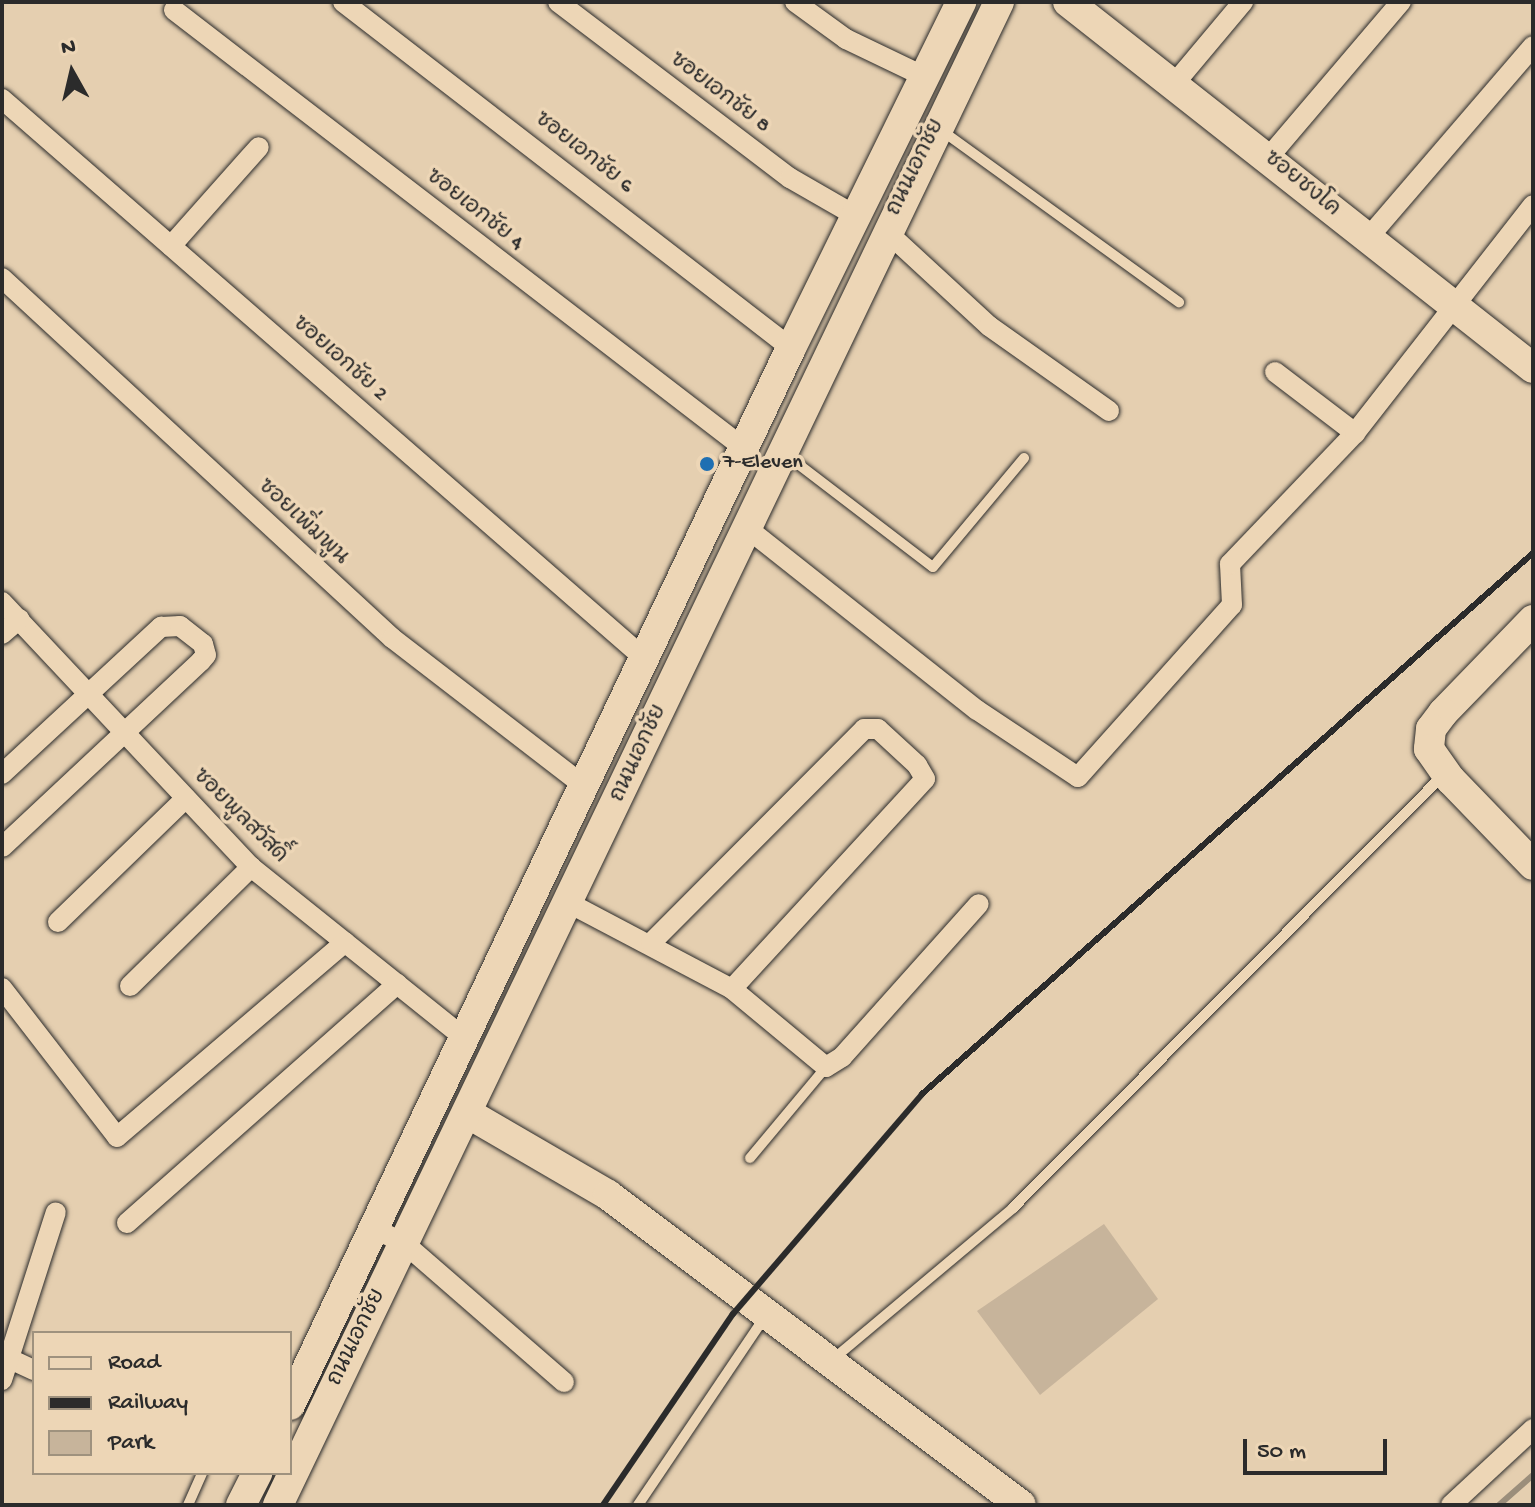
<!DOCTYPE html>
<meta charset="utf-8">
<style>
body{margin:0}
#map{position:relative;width:1535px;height:1507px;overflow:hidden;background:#e5cfb0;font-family:"Gochi Hand","Playpen Sans Thai",sans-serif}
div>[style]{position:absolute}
.green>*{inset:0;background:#c7b49b}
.stream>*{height:6px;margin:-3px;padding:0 3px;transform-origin:3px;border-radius:3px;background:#9b8e7b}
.roads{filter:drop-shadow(0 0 2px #2b2b2b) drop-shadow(0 0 2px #2b2b2b)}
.lane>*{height:10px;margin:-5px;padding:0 5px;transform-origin:5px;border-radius:5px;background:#edd6b6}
.street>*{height:20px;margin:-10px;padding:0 10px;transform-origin:10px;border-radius:10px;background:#edd6b6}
.secondary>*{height:30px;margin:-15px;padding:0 15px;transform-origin:15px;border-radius:15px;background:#edd6b6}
.rail>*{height:6px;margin:-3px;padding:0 3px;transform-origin:3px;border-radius:3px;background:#2b2b2b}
.dots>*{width:22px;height:22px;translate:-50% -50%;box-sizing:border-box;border:4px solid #edd6b6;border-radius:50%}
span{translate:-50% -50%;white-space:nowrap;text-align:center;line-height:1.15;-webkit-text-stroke:7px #edd6b6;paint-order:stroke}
.street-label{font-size:22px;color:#2b2b2b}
.poi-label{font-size:22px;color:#2b2b2b}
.left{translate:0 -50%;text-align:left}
.frame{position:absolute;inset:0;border:4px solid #2b2b2b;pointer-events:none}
.legend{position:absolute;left:32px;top:1331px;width:260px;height:144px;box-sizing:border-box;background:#edd6b6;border:2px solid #9f927e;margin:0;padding:10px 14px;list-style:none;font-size:24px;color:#2b2b2b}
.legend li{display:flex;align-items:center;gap:16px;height:40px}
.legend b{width:40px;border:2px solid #9f927e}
.north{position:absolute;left:32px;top:32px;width:80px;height:80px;-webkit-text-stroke:6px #edd6b6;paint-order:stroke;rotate:352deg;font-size:22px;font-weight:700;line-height:32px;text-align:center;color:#2b2b2b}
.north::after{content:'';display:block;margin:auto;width:28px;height:36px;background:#2b2b2b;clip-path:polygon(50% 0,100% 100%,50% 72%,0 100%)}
.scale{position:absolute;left:1243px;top:1439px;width:144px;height:36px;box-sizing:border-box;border:4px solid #2b2b2b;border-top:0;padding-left:10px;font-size:24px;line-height:28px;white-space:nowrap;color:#2b2b2b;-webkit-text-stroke:6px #edd6b6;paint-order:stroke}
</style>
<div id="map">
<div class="green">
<div style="clip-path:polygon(1104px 1224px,1158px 1299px,1040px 1395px,977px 1311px)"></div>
</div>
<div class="stream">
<div style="left:1499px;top:1505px;width:45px;rotate:-41.4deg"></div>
</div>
<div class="roads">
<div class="lane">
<div style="left:941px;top:130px;width:294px;rotate:35.9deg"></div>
<div style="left:785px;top:454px;width:186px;rotate:37.4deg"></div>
<div style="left:933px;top:567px;width:142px;rotate:-50.1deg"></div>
<div style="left:750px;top:1158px;width:119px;rotate:-50.1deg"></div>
<div style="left:832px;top:1360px;width:236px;rotate:-40deg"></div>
<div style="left:1013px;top:1208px;width:612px;rotate:-45.2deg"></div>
<div style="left:188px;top:1505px;width:35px;rotate:-66deg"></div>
<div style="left:638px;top:1505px;width:225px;rotate:-56deg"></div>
</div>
<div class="street">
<div style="left:343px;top:2px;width:566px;rotate:37.68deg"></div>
<div style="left:558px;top:2px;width:291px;rotate:37.2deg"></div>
<div style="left:790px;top:178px;width:76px;rotate:29.9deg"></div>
<div style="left:795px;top:2px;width:63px;rotate:36deg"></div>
<div style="left:846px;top:39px;width:85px;rotate:25.7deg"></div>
<div style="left:174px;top:10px;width:720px;rotate:37.55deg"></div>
<div style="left:1175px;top:83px;width:106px;rotate:-50deg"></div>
<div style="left:2px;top:99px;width:851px;rotate:41.05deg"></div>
<div style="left:1268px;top:158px;width:205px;rotate:-49.6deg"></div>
<div style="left:886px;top:231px;width:140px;rotate:42.7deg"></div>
<div style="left:989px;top:326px;width:147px;rotate:35.3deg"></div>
<div style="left:1368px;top:238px;width:253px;rotate:-49.3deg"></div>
<div style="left:171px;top:246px;width:132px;rotate:-48.4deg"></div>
<div style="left:2px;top:278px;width:531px;rotate:42.71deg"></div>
<div style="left:392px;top:638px;width:242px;rotate:37.6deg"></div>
<div style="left:1275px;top:372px;width:101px;rotate:37.3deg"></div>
<div style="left:747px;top:528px;width:293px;rotate:38.4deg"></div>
<div style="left:977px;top:710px;width:121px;rotate:33.6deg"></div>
<div style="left:1078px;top:777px;width:231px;rotate:-48.2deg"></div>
<div style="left:1232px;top:605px;width:41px;rotate:-92.8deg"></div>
<div style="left:1230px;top:564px;width:181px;rotate:-46.3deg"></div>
<div style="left:1355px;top:433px;width:289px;rotate:-52deg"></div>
<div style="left:2px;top:602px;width:364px;rotate:46.8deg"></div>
<div style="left:251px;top:867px;width:275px;rotate:38.7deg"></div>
<div style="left:2px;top:634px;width:23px;rotate:-41deg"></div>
<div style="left:2px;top:774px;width:217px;rotate:-42.8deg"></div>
<div style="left:161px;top:627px;width:19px;rotate:-3deg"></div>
<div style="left:180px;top:626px;width:29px;rotate:38deg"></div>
<div style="left:203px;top:644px;width:11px;rotate:75deg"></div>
<div style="left:206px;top:655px;width:8px;rotate:130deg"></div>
<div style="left:201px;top:661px;width:272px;rotate:136.9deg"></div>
<div style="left:569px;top:903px;width:184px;rotate:27.8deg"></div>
<div style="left:732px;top:989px;width:122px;rotate:39.7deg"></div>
<div style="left:826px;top:1067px;width:19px;rotate:-32deg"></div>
<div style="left:842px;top:1057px;width:205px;rotate:-48.2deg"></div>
<div style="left:58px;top:922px;width:178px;rotate:-44.1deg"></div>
<div style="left:651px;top:943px;width:302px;rotate:-45.1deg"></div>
<div style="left:864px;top:729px;width:14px"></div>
<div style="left:878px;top:729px;width:53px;rotate:42.7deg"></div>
<div style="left:917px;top:765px;width:16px;rotate:60deg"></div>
<div style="left:925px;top:779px;width:285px;rotate:132.6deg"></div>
<div style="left:130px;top:986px;width:170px;rotate:-44.5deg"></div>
<div style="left:2px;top:988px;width:188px;rotate:52.3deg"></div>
<div style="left:117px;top:1137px;width:300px;rotate:-40.5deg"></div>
<div style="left:127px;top:1223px;width:361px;rotate:-41.5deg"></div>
<div style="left:375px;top:1229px;width:32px;rotate:26deg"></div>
<div style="left:404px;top:1243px;width:212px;rotate:41deg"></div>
<div style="left:10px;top:1359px;width:26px;rotate:25deg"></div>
<div style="left:2px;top:1380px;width:176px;rotate:-72.2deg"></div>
<div style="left:1451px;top:1505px;width:112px;rotate:-42.8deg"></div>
</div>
<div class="secondary">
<div style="left:1068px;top:2px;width:592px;rotate:38.21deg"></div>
<div style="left:1533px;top:620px;width:129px;rotate:134.1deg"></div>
<div style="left:1443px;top:713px;width:20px;rotate:127deg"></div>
<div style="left:1431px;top:729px;width:20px;rotate:96deg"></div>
<div style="left:1429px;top:749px;width:38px;rotate:55deg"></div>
<div style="left:1451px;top:780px;width:118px;rotate:46deg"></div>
<div style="left:469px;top:1114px;width:161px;rotate:30.2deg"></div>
<div style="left:608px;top:1195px;width:516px;rotate:36.89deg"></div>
<div style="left:290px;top:1405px;width:1170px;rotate:-64.64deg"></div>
<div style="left:791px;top:348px;width:386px;rotate:-63.8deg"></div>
<div style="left:241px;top:1505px;width:36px;rotate:-63deg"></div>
<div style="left:278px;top:1505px;width:1667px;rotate:-64.37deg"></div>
</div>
</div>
<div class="rail">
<div style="left:603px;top:1505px;width:231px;rotate:-55.8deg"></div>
<div style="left:733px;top:1314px;width:290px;rotate:-49.3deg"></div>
<div style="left:922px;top:1094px;width:816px;rotate:-41.52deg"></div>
</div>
<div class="dots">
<div style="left:707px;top:464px;background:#1f6fb2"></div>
</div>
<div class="street-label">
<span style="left:719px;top:94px;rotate:37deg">ซอยเอกชัย 8</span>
<span style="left:583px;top:154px;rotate:38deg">ซอยเอกชัย 6</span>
<span style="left:917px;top:168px;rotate:-64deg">ถนนเอกชัย</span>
<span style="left:1301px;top:185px;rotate:39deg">ซอยชงโค</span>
<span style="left:474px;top:211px;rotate:38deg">ซอยเอกชัย 4</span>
<span style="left:339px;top:360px;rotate:41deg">ซอยเอกชัย 2</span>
<span style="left:302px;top:523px;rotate:43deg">ซอยเพิ่มพูน</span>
<span style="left:640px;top:754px;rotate:-65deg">ถนนเอกชัย</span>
<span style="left:239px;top:817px;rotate:45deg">ซอยพูลสวัสดิ์</span>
<span style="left:358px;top:1338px;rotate:-64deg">ถนนเอกชัย</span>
</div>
<div class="poi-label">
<span class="left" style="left:723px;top:464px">7-Eleven</span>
</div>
<div class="frame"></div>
<ul class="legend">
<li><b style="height:10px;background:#edd6b6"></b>Road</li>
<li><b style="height:10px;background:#2b2b2b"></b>Railway</li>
<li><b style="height:22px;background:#c7b49b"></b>Park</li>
</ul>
<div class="north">N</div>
<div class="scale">50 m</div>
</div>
